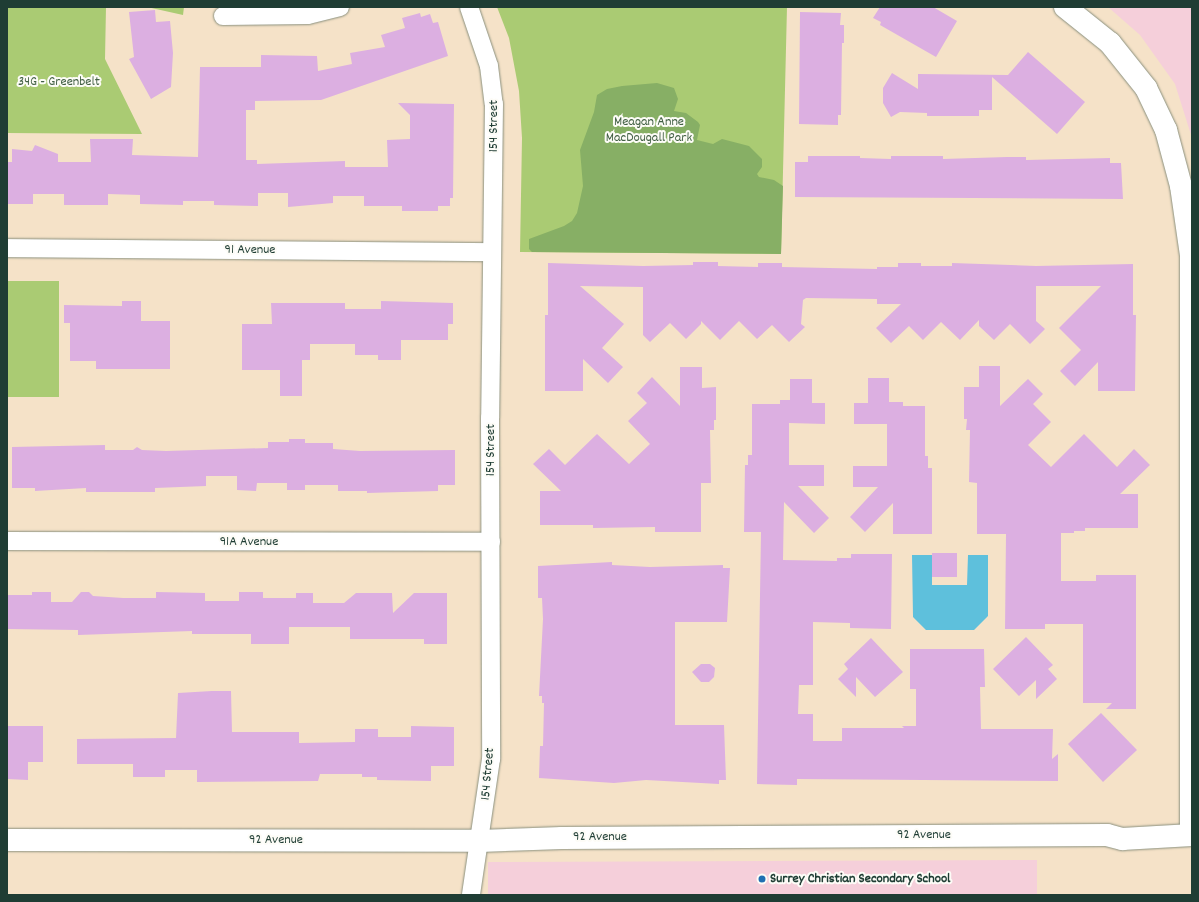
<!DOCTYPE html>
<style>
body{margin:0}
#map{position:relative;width:1199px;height:902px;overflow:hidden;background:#f5e2c8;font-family:Dekko,sans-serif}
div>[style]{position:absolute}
.built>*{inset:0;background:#f5cfda}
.green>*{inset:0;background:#aacb73}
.forest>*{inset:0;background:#87af65}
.water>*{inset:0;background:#5ec0dc}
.building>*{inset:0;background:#dcafe1}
.roads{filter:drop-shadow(0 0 1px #8a907e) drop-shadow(0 0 1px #8a907e)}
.minor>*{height:18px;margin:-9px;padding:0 9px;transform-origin:9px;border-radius:9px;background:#fff}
.tertiary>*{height:22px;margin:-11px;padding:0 11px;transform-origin:11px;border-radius:11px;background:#fff}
.dots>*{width:11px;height:11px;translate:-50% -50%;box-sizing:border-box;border:2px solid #fdfcf7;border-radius:50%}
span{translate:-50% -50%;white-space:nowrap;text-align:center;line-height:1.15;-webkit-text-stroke:4px #fdfcf7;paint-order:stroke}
.park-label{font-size:14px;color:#426044}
.street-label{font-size:14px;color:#1f3d34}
.poi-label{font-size:14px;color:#1f3d34;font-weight:700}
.left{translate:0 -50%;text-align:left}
.frame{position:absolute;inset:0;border:8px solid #1f3d34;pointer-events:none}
</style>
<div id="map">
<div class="built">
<div style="clip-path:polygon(1108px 7px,1192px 7px,1192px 138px,1175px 84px,1140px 35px)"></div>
<div style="clip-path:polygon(1037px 860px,1037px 895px,488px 895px,488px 862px)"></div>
</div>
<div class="green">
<div style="clip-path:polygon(7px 7px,106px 7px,105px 59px,142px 134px,7px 133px)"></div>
<div style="clip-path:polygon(147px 7px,184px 7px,183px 15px)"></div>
<div style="clip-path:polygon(497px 7px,787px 7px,781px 254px,520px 252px,522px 138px,519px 91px,509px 38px)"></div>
<div style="clip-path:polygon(7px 281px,59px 281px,59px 397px,7px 397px)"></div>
</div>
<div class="forest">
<div style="clip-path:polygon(657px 83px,674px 88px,678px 99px,674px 111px,686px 113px,698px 122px,700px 125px,697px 140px,713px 144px,722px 139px,749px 146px,762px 159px,762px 167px,757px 174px,759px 177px,774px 180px,783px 186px,781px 254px,532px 252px,529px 249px,529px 239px,564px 226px,572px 221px,577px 213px,583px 186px,580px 150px,594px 112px,597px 95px,607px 89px,622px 86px)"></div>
</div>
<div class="water">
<div style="clip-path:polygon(912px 555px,932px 555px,932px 585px,967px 585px,968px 555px,988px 555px,988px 616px,974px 630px,926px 630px,913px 617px)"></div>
</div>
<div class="building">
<div style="clip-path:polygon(880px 7px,933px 7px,957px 21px,936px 57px,880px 25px,881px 22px,873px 18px)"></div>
<div style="clip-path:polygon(155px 10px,156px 22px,170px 21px,173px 53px,171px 87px,151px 99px,129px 59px,134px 57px,129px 12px)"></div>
<div style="clip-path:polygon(800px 12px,841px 13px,840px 25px,844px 25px,844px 43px,842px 43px,841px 115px,838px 115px,838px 125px,799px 124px)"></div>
<div style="clip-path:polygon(420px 13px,421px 17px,430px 14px,433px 23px,438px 22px,448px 56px,321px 100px,255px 101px,255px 110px,246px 110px,246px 160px,257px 160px,257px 164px,345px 161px,345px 167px,388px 167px,387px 140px,410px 139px,410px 115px,398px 103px,454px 104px,453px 198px,450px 198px,450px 206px,438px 206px,438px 211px,402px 211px,402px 206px,364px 206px,364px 196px,333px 196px,333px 203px,288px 207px,288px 193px,258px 193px,258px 206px,214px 205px,214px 201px,183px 201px,183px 205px,140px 204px,140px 195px,108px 194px,108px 205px,64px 205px,64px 194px,33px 194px,33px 204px,7px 204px,7px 162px,12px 162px,12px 149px,32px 151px,35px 145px,58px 154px,58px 162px,91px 162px,90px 139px,133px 139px,132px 155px,198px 157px,200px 67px,261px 67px,261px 55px,317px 56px,318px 71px,352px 64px,350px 53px,385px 47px,381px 35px,405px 28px,402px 18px)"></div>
<div style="clip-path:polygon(1028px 52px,1085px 102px,1057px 134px,992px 77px,992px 110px,979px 110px,979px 116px,927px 116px,927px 113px,900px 112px,891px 117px,883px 103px,883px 88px,892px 73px,918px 89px,918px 74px,1008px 75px)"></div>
<div style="clip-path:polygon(808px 156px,860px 156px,860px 158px,891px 159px,891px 156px,943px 156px,943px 159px,1007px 157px,1026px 157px,1026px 160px,1110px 158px,1110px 163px,1121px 163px,1123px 199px,795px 197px,795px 162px,808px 162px)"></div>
<div style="clip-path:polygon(693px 262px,718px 262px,718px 266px,758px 267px,758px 263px,782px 263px,782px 267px,877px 269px,877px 267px,898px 267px,898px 263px,921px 263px,921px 266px,952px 266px,952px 263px,1036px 266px,1133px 264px,1133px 315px,1136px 315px,1135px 391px,1098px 391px,1098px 362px,1075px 386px,1060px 371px,1081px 350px,1059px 328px,1101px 286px,1036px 286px,1036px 321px,1045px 329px,1030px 344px,1010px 324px,994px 340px,979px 326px,979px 320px,960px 340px,941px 322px,923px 340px,909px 326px,891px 343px,876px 328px,901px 304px,877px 304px,877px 299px,806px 298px,803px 300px,801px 324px,805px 327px,789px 342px,772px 325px,757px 339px,739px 321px,720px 340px,701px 321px,701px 324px,686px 339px,670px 323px,650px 342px,643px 335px,643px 287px,580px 286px,624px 324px,602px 348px,623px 367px,608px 383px,583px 359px,583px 391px,545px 391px,545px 315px,548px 315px,548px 263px,643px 266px,693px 265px)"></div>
<div style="clip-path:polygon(122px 301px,141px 301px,141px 321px,170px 321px,170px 369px,96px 369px,96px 361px,70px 361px,70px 323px,64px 323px,64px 305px,122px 306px)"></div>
<div style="clip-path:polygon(381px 301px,453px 303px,453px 324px,448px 324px,448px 340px,401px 340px,401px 360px,378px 360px,378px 355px,355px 355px,355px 344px,310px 344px,310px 360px,302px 360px,302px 396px,280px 396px,280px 370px,242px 370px,242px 324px,272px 324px,271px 303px,345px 303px,345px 309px,381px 309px)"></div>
<div style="clip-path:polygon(979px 366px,1000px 366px,1000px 406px,1028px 379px,1043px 394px,1033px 404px,1051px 422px,1028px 445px,1051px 467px,1084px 434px,1117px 467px,1134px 449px,1150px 465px,1120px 494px,1138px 494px,1138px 528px,1085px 528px,1085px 531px,1074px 531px,1074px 533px,1061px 533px,1061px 581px,1096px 581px,1096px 575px,1136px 575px,1136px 709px,1106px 709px,1112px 703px,1083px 703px,1083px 624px,1045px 624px,1045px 629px,1005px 629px,1006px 534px,977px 534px,977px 483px,969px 482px,970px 430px,966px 430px,967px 419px,964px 419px,964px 387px,979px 387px)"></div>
<div style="clip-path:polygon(680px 367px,702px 367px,702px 388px,716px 387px,716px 420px,714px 420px,714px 430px,710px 430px,711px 483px,701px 483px,701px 532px,655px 532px,655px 527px,593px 528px,593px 525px,540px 525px,540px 491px,561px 491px,533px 464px,549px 449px,565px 465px,597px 434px,629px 464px,650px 444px,628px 421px,647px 403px,637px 393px,652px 377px,680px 406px)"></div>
<div style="clip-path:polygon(868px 378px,889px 378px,889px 402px,903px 402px,903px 406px,925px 406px,925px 456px,928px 456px,928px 468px,932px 468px,932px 534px,893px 534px,893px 503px,865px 532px,850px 517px,878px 487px,853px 487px,853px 466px,887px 466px,887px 424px,854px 424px,854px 403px,868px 403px)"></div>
<div style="clip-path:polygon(790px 379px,812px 379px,812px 403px,825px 403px,825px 424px,789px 423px,789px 465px,824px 465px,824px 486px,798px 486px,829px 518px,814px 533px,784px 502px,783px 560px,837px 561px,837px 558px,851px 558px,851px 554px,892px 554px,891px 629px,850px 628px,850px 623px,813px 622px,813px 685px,799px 685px,798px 714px,813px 714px,813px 741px,842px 741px,842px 728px,904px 728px,902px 726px,916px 726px,916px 689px,910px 689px,910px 649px,984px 649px,985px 687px,980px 687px,981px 729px,1053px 729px,1052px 759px,1058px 754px,1058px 781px,797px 779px,797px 785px,757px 784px,761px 532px,744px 532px,745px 465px,748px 465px,748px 455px,752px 455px,752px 404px,780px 404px,780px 400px,790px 400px)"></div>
<div style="clip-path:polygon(289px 439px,305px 439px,305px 443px,333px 443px,333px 449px,360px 451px,455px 450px,455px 485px,438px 485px,438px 491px,367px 493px,367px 491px,338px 491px,338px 485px,305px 485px,305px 490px,287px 490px,287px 483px,257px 483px,256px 491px,237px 490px,237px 476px,206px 476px,206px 486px,155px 488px,155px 492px,86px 492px,86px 488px,35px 491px,35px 488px,12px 488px,12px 447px,105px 445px,105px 450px,133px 450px,137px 447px,142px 450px,166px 451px,268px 448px,268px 442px,289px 442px)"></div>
<div style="clip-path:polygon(932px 553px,957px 553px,957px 577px,932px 577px)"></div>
<div style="clip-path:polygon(612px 562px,612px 565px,650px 567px,723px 565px,723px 568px,730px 568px,727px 622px,675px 622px,675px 725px,724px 725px,726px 780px,719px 780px,719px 784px,646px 780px,614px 783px,539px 778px,540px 746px,543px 746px,544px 703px,542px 703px,542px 696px,539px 696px,543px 619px,542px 598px,538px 598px,538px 566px)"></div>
<div style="clip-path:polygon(32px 592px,51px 592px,51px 602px,72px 602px,81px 592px,89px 592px,93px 596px,123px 598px,156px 598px,156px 592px,205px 593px,205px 601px,239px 601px,239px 592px,263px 592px,263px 598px,296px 598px,296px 593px,313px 593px,313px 603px,344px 603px,356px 593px,392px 593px,393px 613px,414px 593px,447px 593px,447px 644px,424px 644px,424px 639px,350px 639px,350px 627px,289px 627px,289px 644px,251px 644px,251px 634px,192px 634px,192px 631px,78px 635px,78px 630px,7px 629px,7px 595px,32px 595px)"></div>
<div style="clip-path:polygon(1026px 637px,1053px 665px,1048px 669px,1057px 679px,1036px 699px,1036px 680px,1019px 696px,993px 669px)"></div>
<div style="clip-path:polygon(871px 638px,903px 672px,875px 697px,856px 677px,856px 697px,838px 679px,848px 669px,844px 664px)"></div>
<div style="clip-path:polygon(701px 664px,710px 664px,715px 668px,714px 677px,709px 682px,701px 682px,692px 672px)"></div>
<div style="clip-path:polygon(212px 691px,231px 691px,232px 732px,299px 732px,299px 743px,355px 742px,355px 729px,378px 729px,378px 737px,411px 737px,411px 726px,454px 727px,454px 766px,431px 766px,431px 781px,377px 780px,377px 777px,362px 777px,362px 774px,320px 774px,318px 781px,197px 782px,197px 770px,165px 770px,165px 777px,133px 777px,133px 764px,77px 764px,77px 739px,176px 738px,178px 693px)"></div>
<div style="clip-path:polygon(1101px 713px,1137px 750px,1103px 782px,1068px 744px)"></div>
<div style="clip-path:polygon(7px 726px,43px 726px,43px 762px,28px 762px,28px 780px,7px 779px)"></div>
</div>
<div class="roads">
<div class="minor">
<div style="left:469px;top:7px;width:62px;rotate:71.3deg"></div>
<div style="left:489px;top:66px;width:38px;rotate:83deg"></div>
<div style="left:494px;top:104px;width:314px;rotate:90.7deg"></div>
<div style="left:490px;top:418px;width:341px;rotate:89.8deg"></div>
<div style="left:491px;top:759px;width:137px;rotate:98.4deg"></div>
<div style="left:223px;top:16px;width:85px;rotate:-0.7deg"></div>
<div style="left:308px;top:15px;width:33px;rotate:-14deg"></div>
<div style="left:7px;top:248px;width:485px;rotate:0.5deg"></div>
<div style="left:7px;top:541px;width:484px;rotate:0.1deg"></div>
</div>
<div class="tertiary">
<div style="left:1065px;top:7px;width:58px;rotate:38.7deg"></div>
<div style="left:1110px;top:43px;width:58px;rotate:51.3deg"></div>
<div style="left:1146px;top:88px;width:47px;rotate:64.5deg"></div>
<div style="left:1166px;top:130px;width:58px;rotate:75deg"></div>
<div style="left:1181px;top:186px;width:70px;rotate:81.8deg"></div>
<div style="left:1191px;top:255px;width:580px;rotate:90deg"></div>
<div style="left:7px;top:840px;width:472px;rotate:0.1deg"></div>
<div style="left:479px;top:841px;width:83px;rotate:-2.1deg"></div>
<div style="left:562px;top:838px;width:545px;rotate:-0.32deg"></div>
<div style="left:1107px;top:835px;width:16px;rotate:15deg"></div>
<div style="left:1122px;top:839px;width:70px;rotate:-3.3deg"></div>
</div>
</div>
<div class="dots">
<div style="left:762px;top:879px;background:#1f6fb2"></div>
</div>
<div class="park-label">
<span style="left:59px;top:82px">34G - Greenbelt</span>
<span style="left:649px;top:130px">Meagan Anne<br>MacDougall Park</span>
</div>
<div class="street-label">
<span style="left:494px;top:126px;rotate:-90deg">154 Street</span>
<span style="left:250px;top:250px">91 Avenue</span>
<span style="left:491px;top:450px;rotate:-90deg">154 Street</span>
<span style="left:249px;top:542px">91A Avenue</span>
<span style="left:488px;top:774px;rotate:-85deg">154 Street</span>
<span style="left:924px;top:835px">92 Avenue</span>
<span style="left:600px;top:837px">92 Avenue</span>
<span style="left:276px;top:840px">92 Avenue</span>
</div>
<div class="poi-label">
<span class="left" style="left:770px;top:879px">Surrey Christian Secondary School</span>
</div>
<div class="frame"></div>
</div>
